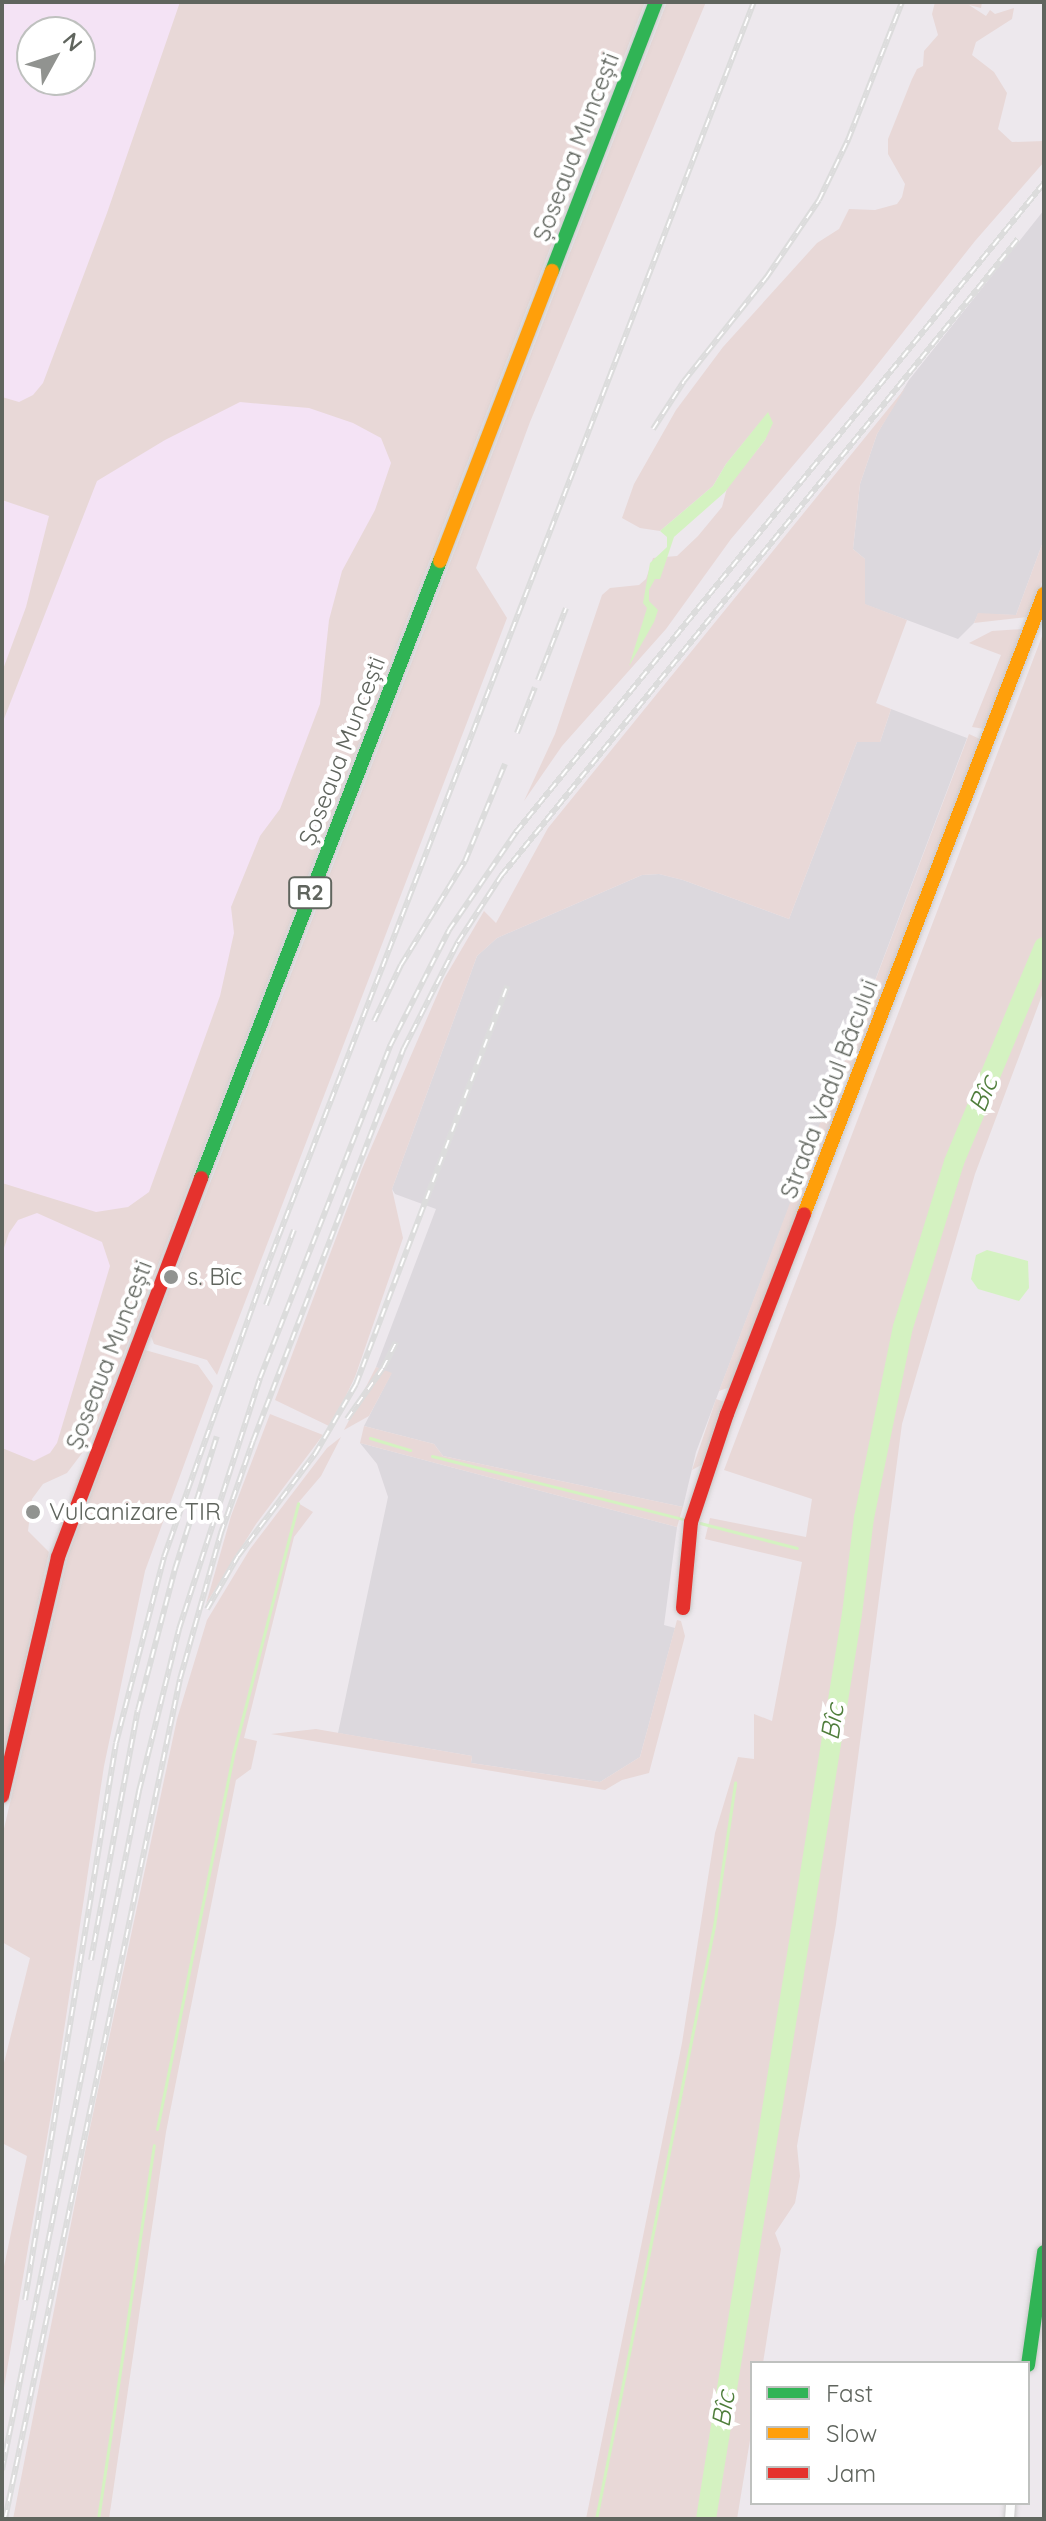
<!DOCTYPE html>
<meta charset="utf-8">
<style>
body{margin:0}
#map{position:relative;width:1046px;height:2521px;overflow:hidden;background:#ede8ed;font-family:Quicksand,sans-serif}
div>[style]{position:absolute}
.commercial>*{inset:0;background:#f4e3f5}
.industrial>*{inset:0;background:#dcd8dd}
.green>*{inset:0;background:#e8d8d7}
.water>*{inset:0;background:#d4f2c1}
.stream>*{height:3px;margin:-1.5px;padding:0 1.5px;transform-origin:1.5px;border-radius:1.5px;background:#d4f2c1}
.river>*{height:20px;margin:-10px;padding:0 10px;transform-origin:10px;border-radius:10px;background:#d4f2c1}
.roads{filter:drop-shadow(0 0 2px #c8c8c7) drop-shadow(0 0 2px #c8c8c7)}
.street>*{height:9px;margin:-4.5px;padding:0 4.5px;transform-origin:4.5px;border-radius:4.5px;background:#fcfcfc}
.fast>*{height:14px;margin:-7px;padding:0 7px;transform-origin:7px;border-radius:7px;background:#30b455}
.slow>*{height:14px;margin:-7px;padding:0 7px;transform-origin:7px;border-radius:7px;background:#ff9f0a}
.jam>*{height:14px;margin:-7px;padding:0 7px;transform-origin:7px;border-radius:7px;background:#e5322d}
.rail>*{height:6px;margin-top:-3px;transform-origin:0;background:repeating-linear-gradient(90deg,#fff 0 9px,#dcdcdc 0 18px);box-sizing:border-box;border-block:2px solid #dcdcdc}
.dots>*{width:22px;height:22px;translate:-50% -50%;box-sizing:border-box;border:4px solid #fff;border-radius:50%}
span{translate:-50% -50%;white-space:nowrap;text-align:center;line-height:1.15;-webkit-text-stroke:8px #fff;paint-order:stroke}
.shield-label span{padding:2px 6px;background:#fff;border:2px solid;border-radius:6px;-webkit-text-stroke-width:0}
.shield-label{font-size:22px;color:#60655e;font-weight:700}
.street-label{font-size:24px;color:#60655e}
.poi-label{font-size:24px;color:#60655e}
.left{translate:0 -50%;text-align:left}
.water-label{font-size:26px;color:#4f7e3b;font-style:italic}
.frame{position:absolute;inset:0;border:4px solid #60655e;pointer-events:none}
.legend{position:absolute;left:750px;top:2361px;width:280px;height:144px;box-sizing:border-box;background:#fff;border:2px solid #bfc1bf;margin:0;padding:10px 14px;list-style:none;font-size:24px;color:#60655e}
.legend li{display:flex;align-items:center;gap:16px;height:40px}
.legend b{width:40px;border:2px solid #bfc1bf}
.north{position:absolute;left:16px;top:16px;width:80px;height:80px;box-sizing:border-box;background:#fff;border:2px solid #bfc1bf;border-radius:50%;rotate:50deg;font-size:22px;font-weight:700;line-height:32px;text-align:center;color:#60655e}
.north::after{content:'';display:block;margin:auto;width:28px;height:36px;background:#919390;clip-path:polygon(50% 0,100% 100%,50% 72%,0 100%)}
</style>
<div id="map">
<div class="commercial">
<div style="clip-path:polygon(evenodd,2px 2px,570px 2px,72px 1419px,50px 1461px,2px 1471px,2px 2px,32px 32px,80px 32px,80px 80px,32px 80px,32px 32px)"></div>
</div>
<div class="industrial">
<div style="clip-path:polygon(1044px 210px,1044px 539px,1016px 615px,978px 614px,974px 623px,958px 639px,864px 604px,865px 559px,853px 549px,860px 484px,877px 434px,909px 380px)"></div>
<div style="clip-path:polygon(891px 709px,967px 738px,696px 1452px,683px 1507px,443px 1456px,434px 1444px,364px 1426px,391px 1374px,376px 1367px,436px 1209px,395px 1194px,392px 1189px,477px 956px,497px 938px,642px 875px,659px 874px,683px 880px,789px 919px,857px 742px,880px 742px)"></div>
<div style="clip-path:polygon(360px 1443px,677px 1527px,664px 1625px,675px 1628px,640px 1757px,600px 1782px,471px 1763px,472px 1756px,338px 1733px,388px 1497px,377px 1464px)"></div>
</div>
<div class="green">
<div style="clip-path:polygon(180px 2px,645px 2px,89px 1444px,67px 1473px,43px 1484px,32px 1499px,28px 1531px,49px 1552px,2px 1767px,2px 1448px,34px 1461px,50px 1453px,57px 1443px,110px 1266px,102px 1242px,37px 1213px,18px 1220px,9px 1233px,2px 1254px,2px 1183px,96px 1212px,128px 1207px,149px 1192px,220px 996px,234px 933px,231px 907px,260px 836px,280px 809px,320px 704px,329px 620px,342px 571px,375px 510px,391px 463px,381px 438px,353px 423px,309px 408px,240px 402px,165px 440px,97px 481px,2px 724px,2px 672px,26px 607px,49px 516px,2px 500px,2px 397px,19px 402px,33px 395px,43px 383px,107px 213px)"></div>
<div style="clip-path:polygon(667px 2px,706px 2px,530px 422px,476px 568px,507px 618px,217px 1375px,207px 1360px,154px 1344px,151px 1336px)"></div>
<div style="clip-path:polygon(935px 2px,982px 2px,981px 8px,969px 5px,986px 16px,990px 10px,995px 14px,1014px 8px,1012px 19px,976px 42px,972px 55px,994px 72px,1007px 93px,998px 129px,1012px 142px,1044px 141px,1044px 162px,975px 241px,862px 384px,731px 539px,666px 629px,562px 746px,524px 801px,555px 734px,602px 595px,610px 588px,639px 585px,646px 579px,653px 558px,677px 556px,698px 536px,722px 507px,727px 488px,765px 440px,771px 422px,768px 413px,726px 464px,713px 486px,660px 531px,640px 528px,622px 518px,634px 484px,676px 410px,723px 347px,817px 243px,839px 229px,849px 209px,875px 210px,897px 204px,902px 197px,905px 184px,888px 154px,888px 139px,912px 79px,917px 69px,923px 66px,924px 51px,938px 35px,932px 14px)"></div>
<div style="clip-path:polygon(906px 387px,877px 434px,860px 484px,853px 549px,865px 559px,865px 604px,907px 620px,876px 703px,891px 709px,880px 742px,857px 742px,789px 919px,683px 880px,659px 874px,642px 875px,497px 938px,477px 956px,392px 1189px,403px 1238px,355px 1377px,331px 1427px,275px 1400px,362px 1169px,444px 979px,484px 911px,496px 923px,548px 828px)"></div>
<div style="clip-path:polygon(1044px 539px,1044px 577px,1028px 617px,974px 623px,978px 613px,1016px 615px)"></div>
<div style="clip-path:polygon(1023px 629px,985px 729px,972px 727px,1001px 655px,969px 643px,992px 631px)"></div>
<div style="clip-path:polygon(1044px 631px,1044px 990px,975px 1174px,902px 1424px,836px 1924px,797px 2146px,800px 2176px,795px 2203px,775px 2233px,781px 2249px,763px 2363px,752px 2363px,752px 2428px,737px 2519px,586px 2519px,682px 2043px,715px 1833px,738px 1757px,754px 1759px,754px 1714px,772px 1721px,802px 1562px,705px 1539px,710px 1518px,806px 1537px,812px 1499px,724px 1470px)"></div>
<div style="clip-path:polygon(969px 734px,982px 740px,855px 1068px,845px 1075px,840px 1073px)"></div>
<div style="clip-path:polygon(836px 1081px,843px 1099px,744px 1356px,730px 1387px,719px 1391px)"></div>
<div style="clip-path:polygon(145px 1350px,198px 1365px,213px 1386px,145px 1571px,104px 1766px,53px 2103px,2px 2399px,2px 2276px,27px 2156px,2px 2143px,2px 2071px,30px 1958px,2px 1942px,2px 1837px,68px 1556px)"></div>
<div style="clip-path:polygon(376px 1367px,392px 1373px,369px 1416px,344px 1430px)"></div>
<div style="clip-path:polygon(716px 1399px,725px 1402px,703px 1464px,692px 1470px)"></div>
<div style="clip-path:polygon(270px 1414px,323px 1435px,256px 1524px,206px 1604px,231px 1516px)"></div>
<div style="clip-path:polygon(364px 1426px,434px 1444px,443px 1456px,683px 1507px,677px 1527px,360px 1443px)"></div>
<div style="clip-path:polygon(341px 1437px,321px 1476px,298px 1503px,313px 1512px,294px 1537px,244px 1738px,257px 1741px,251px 1769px,236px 1780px,166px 2132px,109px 2519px,13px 2519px,87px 2142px,177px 1719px,207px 1620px,250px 1549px,327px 1448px)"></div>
<div style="clip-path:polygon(677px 1620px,681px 1621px,685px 1636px,649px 1773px,622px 1780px,605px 1790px,271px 1734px,316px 1729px,472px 1756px,471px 1763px,600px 1782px,640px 1757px)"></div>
</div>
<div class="water">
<div style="clip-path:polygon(768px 412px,773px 423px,765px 440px,725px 492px,674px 537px,660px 579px,655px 579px,649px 590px,649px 601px,658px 610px,654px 622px,629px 666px,647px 608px,643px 603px,650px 563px,667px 547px,667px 537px,660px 531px,713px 486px,726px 464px)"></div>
<div style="clip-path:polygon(987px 1250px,1028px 1261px,1029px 1288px,1019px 1301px,978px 1289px,971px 1279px,976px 1255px)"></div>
</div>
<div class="stream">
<div style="left:1040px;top:957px;width:4px;rotate:27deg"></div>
<div style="left:370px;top:1438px;width:42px;rotate:16.7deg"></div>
<div style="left:432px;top:1456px;width:259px;rotate:14.1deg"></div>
<div style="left:700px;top:1523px;width:100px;rotate:14.5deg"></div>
<div style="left:157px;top:2129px;width:382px;rotate:-78.5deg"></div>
<div style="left:233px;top:1755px;width:260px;rotate:-75.5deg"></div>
<div style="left:98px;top:2519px;width:378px;rotate:-81.5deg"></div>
<div style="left:596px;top:2519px;width:605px;rotate:-78.75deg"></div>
<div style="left:714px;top:1926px;width:145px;rotate:-81.6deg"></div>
</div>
<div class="river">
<div style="left:706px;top:2519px;width:917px;rotate:-80.84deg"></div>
<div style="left:852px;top:1614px;width:97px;rotate:-82.9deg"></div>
<div style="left:864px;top:1518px;width:195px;rotate:-78.5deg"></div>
<div style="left:903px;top:1327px;width:173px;rotate:-72.8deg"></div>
<div style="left:954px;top:1162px;width:233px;rotate:-67.3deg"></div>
</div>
<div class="roads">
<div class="street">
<div style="left:1009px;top:2519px;width:16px;rotate:-86deg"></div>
</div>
<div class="fast">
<div style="left:552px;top:271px;width:288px;rotate:-68.9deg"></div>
<div style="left:201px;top:1178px;width:662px;rotate:-68.83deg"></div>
<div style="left:1028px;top:2365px;width:114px;rotate:-81.9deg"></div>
</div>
<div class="slow">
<div style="left:440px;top:561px;width:311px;rotate:-68.9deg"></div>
<div style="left:804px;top:1214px;width:665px;rotate:-68.84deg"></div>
</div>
<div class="jam">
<div style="left:683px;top:1608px;width:86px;rotate:-84.7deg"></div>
<div style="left:691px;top:1522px;width:114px;rotate:-71.6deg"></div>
<div style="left:727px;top:1414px;width:214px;rotate:-68.9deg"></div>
<div style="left:2px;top:1796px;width:245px;rotate:-76.8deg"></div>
<div style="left:58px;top:1557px;width:405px;rotate:-69.3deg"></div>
</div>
</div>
<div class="rail">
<div style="left:653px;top:429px;width:57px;rotate:-57.1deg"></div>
<div style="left:684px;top:381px;width:132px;rotate:-51.5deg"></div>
<div style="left:766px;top:278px;width:94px;rotate:-55.8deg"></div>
<div style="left:819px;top:200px;width:67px;rotate:-64.2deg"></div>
<div style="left:848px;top:140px;width:148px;rotate:-68.6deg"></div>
<div style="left:538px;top:680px;width:77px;rotate:-68.7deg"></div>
<div style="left:517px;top:733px;width:49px;rotate:-68.6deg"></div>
<div style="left:374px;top:1021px;width:62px;rotate:-64.3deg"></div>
<div style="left:401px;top:965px;width:122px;rotate:-58.4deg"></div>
<div style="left:465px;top:861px;width:105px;rotate:-67.6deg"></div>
<div style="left:266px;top:1305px;width:80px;rotate:-69.5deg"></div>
<div style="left:347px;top:1419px;width:62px;rotate:-54.8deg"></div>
<div style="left:383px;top:1368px;width:29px;rotate:-63deg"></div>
<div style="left:207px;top:1609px;width:61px;rotate:-59.7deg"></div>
<div style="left:238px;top:1556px;width:128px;rotate:-53deg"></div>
<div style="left:315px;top:1454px;width:81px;rotate:-59.6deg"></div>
<div style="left:356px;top:1384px;width:426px;rotate:-69.2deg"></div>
<div style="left:91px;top:1960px;width:254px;rotate:-79.4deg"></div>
<div style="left:138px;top:1710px;width:146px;rotate:-75.3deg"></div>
<div style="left:175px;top:1569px;width:139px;rotate:-72.5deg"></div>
<div style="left:25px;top:2300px;width:564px;rotate:-80.72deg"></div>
<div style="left:116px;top:1743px;width:192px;rotate:-75.5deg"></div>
<div style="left:164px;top:1557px;width:306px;rotate:-70.5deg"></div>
<div style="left:266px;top:1269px;width:1358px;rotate:-68.94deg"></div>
<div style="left:2px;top:2470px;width:693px;rotate:-78.59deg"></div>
<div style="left:139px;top:1791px;width:167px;rotate:-76.1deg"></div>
<div style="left:179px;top:1629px;width:264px;rotate:-72.1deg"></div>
<div style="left:260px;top:1378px;width:357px;rotate:-68.6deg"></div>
<div style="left:390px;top:1046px;width:130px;rotate:-63deg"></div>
<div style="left:449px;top:930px;width:119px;rotate:-55.6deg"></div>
<div style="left:516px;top:832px;width:837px;rotate:-50.87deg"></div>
<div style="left:5px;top:2519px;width:858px;rotate:-78.23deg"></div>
<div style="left:180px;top:1679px;width:152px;rotate:-74.3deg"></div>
<div style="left:221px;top:1533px;width:97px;rotate:-70.8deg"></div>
<div style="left:253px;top:1441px;width:421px;rotate:-69deg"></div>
<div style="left:404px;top:1048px;width:119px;rotate:-63deg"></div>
<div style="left:458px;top:942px;width:79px;rotate:-56.9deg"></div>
<div style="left:501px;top:876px;width:820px;rotate:-50.94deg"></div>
</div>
<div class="dots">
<div style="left:171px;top:1277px;background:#919390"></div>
<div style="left:33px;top:1512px;background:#919390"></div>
</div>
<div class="shield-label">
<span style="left:310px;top:893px">R2</span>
</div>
<div class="street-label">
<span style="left:576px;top:147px;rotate:-69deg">Șoseaua Muncești</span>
<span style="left:342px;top:751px;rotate:-69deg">Șoseaua Muncești</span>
<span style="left:829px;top:1089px;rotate:-69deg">Strada Vadul Bâcului</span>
<span style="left:109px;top:1355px;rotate:-69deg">Șoseaua Muncești</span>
</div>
<div class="poi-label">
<span class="left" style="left:187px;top:1277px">s. Bîc</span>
<span class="left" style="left:49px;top:1512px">Vulcanizare TIR</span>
</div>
<div class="water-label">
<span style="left:983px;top:1094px;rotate:-67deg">Bîc</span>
<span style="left:832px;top:1722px;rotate:-81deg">Bîc</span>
<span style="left:723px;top:2409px;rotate:-81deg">Bîc</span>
</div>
<div class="frame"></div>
<ul class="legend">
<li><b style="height:10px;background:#30b455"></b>Fast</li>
<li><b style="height:10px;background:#ff9f0a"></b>Slow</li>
<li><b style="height:10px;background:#e5322d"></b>Jam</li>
</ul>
<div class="north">N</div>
</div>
